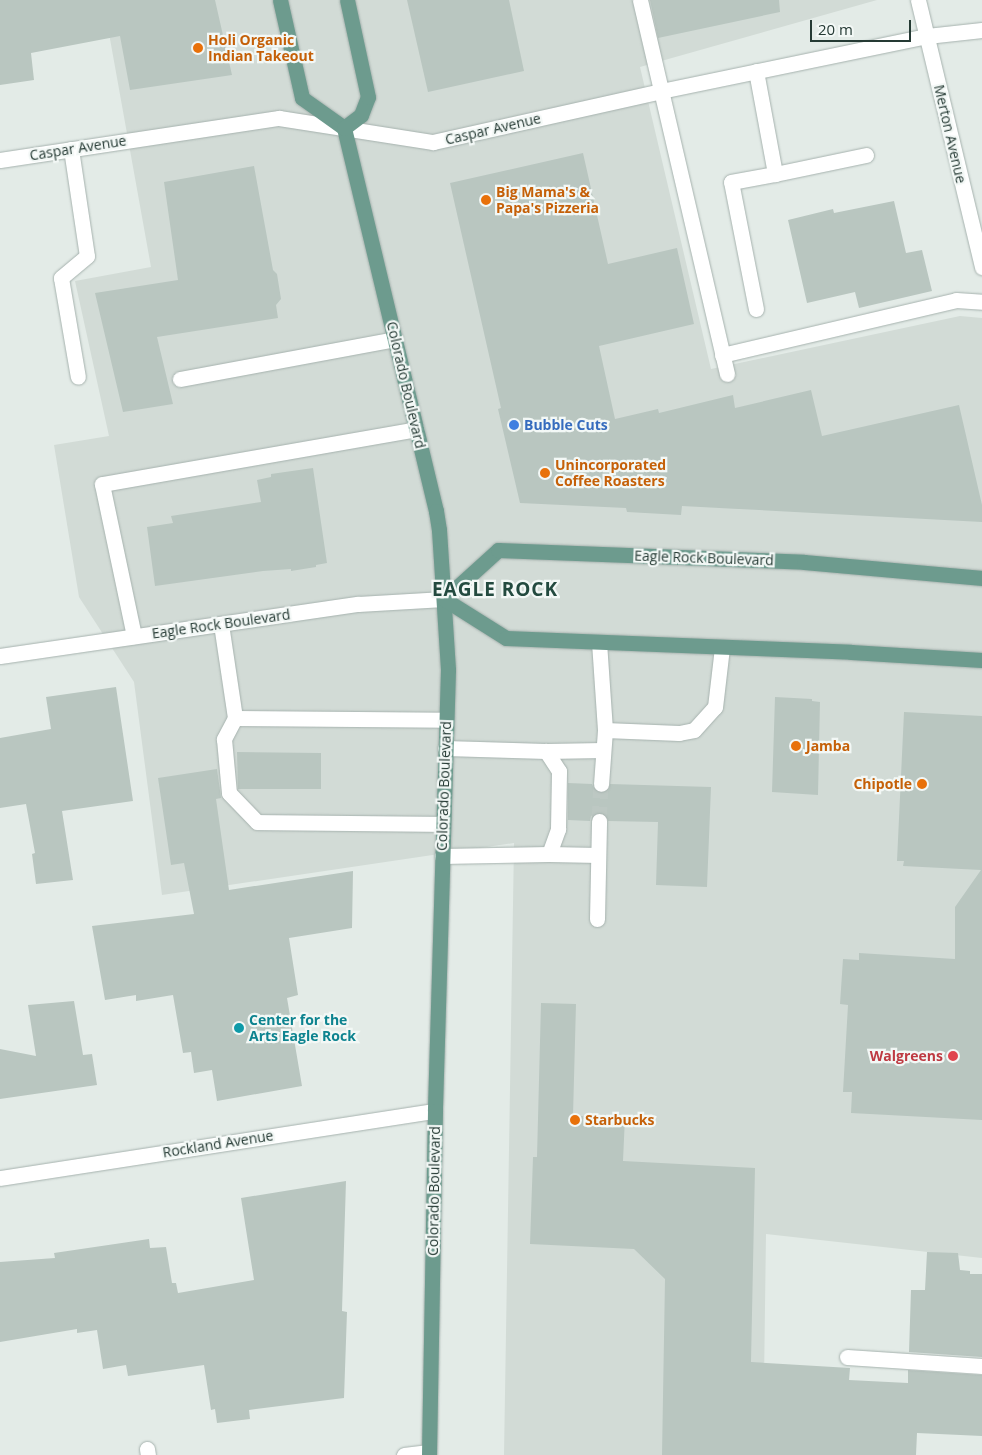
<!DOCTYPE html>
<style>
body{margin:0}
#map{position:relative;width:982px;height:1455px;overflow:hidden;background:#e3ebe7;font-family:"Open Sans",sans-serif}
div>[style]{position:absolute}
.built>*{inset:0;background:#d2dbd6}
.building>*{inset:0;background:#b9c6c0}
.minor-tunnel>*{height:15px;margin-top:-7.5px;transform-origin:0;background:repeating-linear-gradient(90deg,#bdc8c3 0 15px,transparent 0 23px)}
.roads{filter:drop-shadow(0 0 1px #a6b2ae) drop-shadow(0 0 1px #a6b2ae)}
.minor>*{height:15px;margin:-7.5px;padding:0 7.5px;transform-origin:7.5px;border-radius:7.5px;background:#fff}
.major>*{height:15px;margin:-7.5px;padding:0 7.5px;transform-origin:7.5px;border-radius:7.5px;background:#6d9b8e}
.dots>*{width:14px;height:14px;translate:-50% -50%;box-sizing:border-box;border:2px solid #f3f8f6;border-radius:50%}
span{translate:-50% -50%;white-space:nowrap;text-align:center;line-height:1.15;-webkit-text-stroke:4.5px #f3f8f6;paint-order:stroke}
.food-label{font-size:14px;color:#c56008;font-weight:700}
.left{translate:0 -50%;text-align:left}
.right{translate:-100% -50%;text-align:right}
.street-label{font-size:14px;color:#253a34}
.shop-label{font-size:14px;color:#366cbe;font-weight:700}
.culture-label{font-size:14px;color:#0d838f;font-weight:700}
.health-label{font-size:14px;color:#be3a42;font-weight:700}
.district-label{font-size:19px;color:#234a3f;font-weight:700;letter-spacing:1px}
.scale{position:absolute;left:810px;top:20px;width:101px;height:22px;box-sizing:border-box;border:2px solid #253a34;border-top:0;padding-left:6px;font-size:15px;line-height:18px;white-space:nowrap;color:#253a34;-webkit-text-stroke:4px #f3f8f6;paint-order:stroke}
</style>
<div id="map">
<div class="built">
<div style="clip-path:polygon(103px 0,877px 0,640px 67px,711px 369px,960px 316px,982px 318px,982px 1258px,766px 1234px,763px 1455px,504px 1455px,514px 843px,162px 895px,134px 682px,79px 597px,54px 445px,109px 436px,75px 281px,151px 267px)"></div>
</div>
<div class="building">
<div style="clip-path:polygon(0 0,215px 0,232px 75px,130px 90px,120px 36px,31px 53px,34px 80px,0 85px)"></div>
<div style="clip-path:polygon(407px 0,509px 0,524px 71px,428px 92px)"></div>
<div style="clip-path:polygon(650px 0,779px 0,780px 12px,658px 38px)"></div>
<div style="clip-path:polygon(583px 153px,608px 264px,677px 248px,694px 324px,599px 346px,615px 419px,658px 409px,659px 413px,733px 395px,735px 408px,811px 390px,822px 436px,959px 405px,982px 505px,982px 522px,682px 506px,681px 515px,627px 512px,626px 508px,520px 503px,498px 409px,501px 408px,450px 183px)"></div>
<div style="clip-path:polygon(254px 166px,273px 270px,277px 274px,281px 299px,276px 305px,278px 318px,157px 337px,173px 404px,123px 412px,95px 293px,178px 280px,164px 182px)"></div>
<div style="clip-path:polygon(894px 201px,906px 253px,922px 250px,932px 291px,859px 308px,855px 292px,807px 303px,788px 220px,833px 209px,834px 213px)"></div>
<div style="clip-path:polygon(313px 468px,327px 563px,316px 565px,316px 567px,291px 571px,291px 569px,263px 571px,155px 586px,147px 527px,173px 523px,171px 516px,261px 502px,257px 480px,271px 477px,271px 474px)"></div>
<div style="clip-path:polygon(116px 687px,133px 801px,62px 811px,73px 880px,36px 884px,32px 854px,35px 853px,26px 804px,0 808px,0 738px,51px 729px,46px 697px)"></div>
<div style="clip-path:polygon(775px 697px,812px 699px,812px 701px,820px 702px,818px 795px,772px 792px)"></div>
<div style="clip-path:polygon(904px 712px,982px 716px,982px 1120px,851px 1113px,852px 1092px,843px 1092px,848px 1005px,840px 1004px,843px 959px,859px 960px,859px 953px,955px 959px,955px 907px,981px 870px,903px 866px,904px 861px,897px 861px)"></div>
<div style="clip-path:polygon(237px 752px,321px 753px,321px 789px,238px 789px)"></div>
<div style="clip-path:polygon(217px 769px,221px 798px,216px 799px,229px 890px,353px 871px,352px 928px,289px 938px,298px 995px,287px 998px,302px 1086px,217px 1101px,212px 1070px,194px 1073px,191px 1052px,183px 1053px,173px 995px,136px 1001px,136px 995px,105px 1000px,92px 926px,194px 914px,184px 863px,171px 865px,158px 778px)"></div>
<div style="clip-path:polygon(568px 783px,592px 784px,595px 791px,601px 793px,608px 790px,610px 784px,711px 787px,707px 887px,656px 885px,658px 822px,608px 821px,604px 813px,599px 812px,591px 816px,590px 821px,568px 820px)"></div>
<div style="clip-path:polygon(74px 1001px,83px 1055px,92px 1054px,97px 1085px,0 1099px,0 1049px,36px 1056px,28px 1005px)"></div>
<div style="clip-path:polygon(541px 1003px,576px 1004px,573px 1116px,625px 1117px,623px 1161px,755px 1168px,751px 1362px,850px 1368px,849px 1380px,908px 1383px,908px 1370px,982px 1375px,982px 1436px,917px 1433px,916px 1455px,662px 1455px,665px 1279px,634px 1249px,530px 1244px,533px 1157px,537px 1157px)"></div>
<div style="clip-path:polygon(346px 1181px,342px 1311px,347px 1312px,344px 1398px,249px 1410px,250px 1419px,217px 1423px,215px 1409px,211px 1410px,204px 1365px,128px 1376px,126px 1365px,103px 1369px,97px 1330px,77px 1333px,77px 1329px,0 1342px,0 1262px,55px 1258px,54px 1253px,149px 1239px,150px 1248px,166px 1247px,172px 1283px,176px 1283px,178px 1293px,254px 1280px,241px 1198px)"></div>
<div style="clip-path:polygon(927px 1252px,958px 1253px,960px 1270px,970px 1271px,970px 1274px,982px 1274px,982px 1357px,909px 1352px,911px 1290px,925px 1290px)"></div>
</div>
<div class="minor-tunnel">
<div style="left:599px;top:821px;width:37px;rotate:-87deg"></div>
</div>
<div class="roads">
<div class="minor">
<div style="left:640px;top:0;width:384px;rotate:76.9deg"></div>
<div style="left:918px;top:0;width:275px;rotate:76.5deg"></div>
<div style="left:756px;top:71px;width:105px;rotate:79.5deg"></div>
<div style="left:775px;top:174px;width:93px;rotate:-11.8deg"></div>
<div style="left:71px;top:149px;width:108px;rotate:81.5deg"></div>
<div style="left:87px;top:256px;width:34px;rotate:140deg"></div>
<div style="left:61px;top:278px;width:100px;rotate:80.3deg"></div>
<div style="left:0;top:160px;width:282px;rotate:-8.6deg"></div>
<div style="left:279px;top:118px;width:156px;rotate:8.9deg"></div>
<div style="left:433px;top:142px;width:234px;rotate:-12.6deg"></div>
<div style="left:661px;top:91px;width:272px;rotate:-11.7deg"></div>
<div style="left:927px;top:36px;width:55px;rotate:-6.2deg"></div>
<div style="left:756px;top:309px;width:129px;rotate:-101.1deg"></div>
<div style="left:731px;top:182px;width:45px;rotate:-10.3deg"></div>
<div style="left:722px;top:355px;width:240px;rotate:-13.2deg"></div>
<div style="left:956px;top:300px;width:26px;rotate:4deg"></div>
<div style="left:180px;top:379px;width:219px;rotate:-10.5deg"></div>
<div style="left:221px;top:624px;width:95px;rotate:81.5deg"></div>
<div style="left:235px;top:718px;width:211px;rotate:0.5deg"></div>
<div style="left:134px;top:636px;width:155px;rotate:-101.9deg"></div>
<div style="left:102px;top:484px;width:319px;rotate:-9.9deg"></div>
<div style="left:599px;top:642px;width:88px;rotate:86.1deg"></div>
<div style="left:605px;top:730px;width:54px;rotate:94.2deg"></div>
<div style="left:0;top:656px;width:362px;rotate:-8.3deg"></div>
<div style="left:358px;top:604px;width:86px;rotate:-3.3deg"></div>
<div style="left:235px;top:718px;width:24px;rotate:118deg"></div>
<div style="left:224px;top:739px;width:54px;rotate:84.7deg"></div>
<div style="left:229px;top:793px;width:40px;rotate:46deg"></div>
<div style="left:257px;top:822px;width:186px;rotate:0.6deg"></div>
<div style="left:605px;top:730px;width:74px;rotate:2.3deg"></div>
<div style="left:679px;top:733px;width:15px;rotate:-11deg"></div>
<div style="left:694px;top:730px;width:31px;rotate:-48deg"></div>
<div style="left:715px;top:707px;width:60px;rotate:-83.3deg"></div>
<div style="left:546px;top:751px;width:57px;rotate:-1deg"></div>
<div style="left:549px;top:854px;width:49px;rotate:1.2deg"></div>
<div style="left:442px;top:856px;width:107px;rotate:-1.1deg"></div>
<div style="left:549px;top:854px;width:27px;rotate:-70deg"></div>
<div style="left:558px;top:829px;width:58px;rotate:-89deg"></div>
<div style="left:559px;top:771px;width:24px;rotate:-123deg"></div>
<div style="left:546px;top:751px;width:101px;rotate:-178.3deg"></div>
<div style="left:597px;top:919px;width:98px;rotate:-88.8deg"></div>
<div style="left:0;top:1178px;width:440px;rotate:-8.8deg"></div>
<div style="left:847px;top:1357px;width:135px;rotate:3.8deg"></div>
<div style="left:147px;top:1449px;width:6px;rotate:81deg"></div>
<div style="left:404px;top:1455px;width:25px;rotate:-7deg"></div>
</div>
<div class="major">
<div style="left:280px;top:0;width:100px;rotate:77.3deg"></div>
<div style="left:302px;top:98px;width:52px;rotate:35.5deg"></div>
<div style="left:344px;top:128px;width:394px;rotate:76.5deg"></div>
<div style="left:436px;top:511px;width:19px;rotate:81deg"></div>
<div style="left:439px;top:530px;width:140px;rotate:86.3deg"></div>
<div style="left:448px;top:670px;width:441px;rotate:91.7deg"></div>
<div style="left:435px;top:1111px;width:344px;rotate:91deg"></div>
<div style="left:344px;top:128px;width:21px;rotate:-37deg"></div>
<div style="left:361px;top:115px;width:19px;rotate:-69deg"></div>
<div style="left:368px;top:97px;width:99px;rotate:-102.2deg"></div>
<div style="left:444px;top:599px;width:73px;rotate:-42.2deg"></div>
<div style="left:498px;top:550px;width:306px;rotate:2.2deg"></div>
<div style="left:804px;top:562px;width:179px;rotate:5.1deg"></div>
<div style="left:444px;top:599px;width:73px;rotate:32.2deg"></div>
<div style="left:506px;top:638px;width:345px;rotate:2.3deg"></div>
<div style="left:851px;top:652px;width:131px;rotate:3.5deg"></div>
</div>
</div>
<div class="dots">
<div style="left:198px;top:48px;background:#e8710a"></div>
<div style="left:486px;top:200px;background:#e8710a"></div>
<div style="left:514px;top:425px;background:#3f7fe0"></div>
<div style="left:545px;top:473px;background:#e8710a"></div>
<div style="left:796px;top:746px;background:#e8710a"></div>
<div style="left:922px;top:784px;background:#e8710a"></div>
<div style="left:239px;top:1028px;background:#0f9aa8"></div>
<div style="left:953px;top:1056px;background:#e0444e"></div>
<div style="left:575px;top:1120px;background:#e8710a"></div>
</div>
<div class="food-label">
<span class="left" style="left:208px;top:48px">Holi Organic<br>Indian Takeout</span>
<span class="left" style="left:496px;top:200px">Big Mama's &amp;<br>Papa's Pizzeria</span>
<span class="left" style="left:555px;top:473px">Unincorporated<br>Coffee Roasters</span>
<span class="left" style="left:806px;top:746px">Jamba</span>
<span class="right" style="left:912px;top:784px">Chipotle</span>
<span class="left" style="left:585px;top:1120px">Starbucks</span>
</div>
<div class="street-label">
<span style="left:493px;top:129px;rotate:-13deg">Caspar Avenue</span>
<span style="left:950px;top:134px;rotate:77deg">Merton Avenue</span>
<span style="left:78px;top:148px;rotate:-9deg">Caspar Avenue</span>
<span style="left:406px;top:385px;rotate:77deg">Colorado Boulevard</span>
<span style="left:704px;top:558px;rotate:2deg">Eagle Rock Boulevard</span>
<span style="left:221px;top:624px;rotate:-8deg">Eagle Rock Boulevard</span>
<span style="left:444px;top:786px;rotate:-88deg">Colorado Boulevard</span>
<span style="left:218px;top:1144px;rotate:-9deg">Rockland Avenue</span>
<span style="left:434px;top:1191px;rotate:-89deg">Colorado Boulevard</span>
</div>
<div class="shop-label">
<span class="left" style="left:524px;top:425px">Bubble Cuts</span>
</div>
<div class="culture-label">
<span class="left" style="left:249px;top:1028px">Center for the<br>Arts Eagle Rock</span>
</div>
<div class="health-label">
<span class="right" style="left:943px;top:1056px">Walgreens</span>
</div>
<div class="district-label">
<span style="left:495px;top:590px">EAGLE ROCK</span>
</div>
<div class="scale">20 m</div>
</div>
